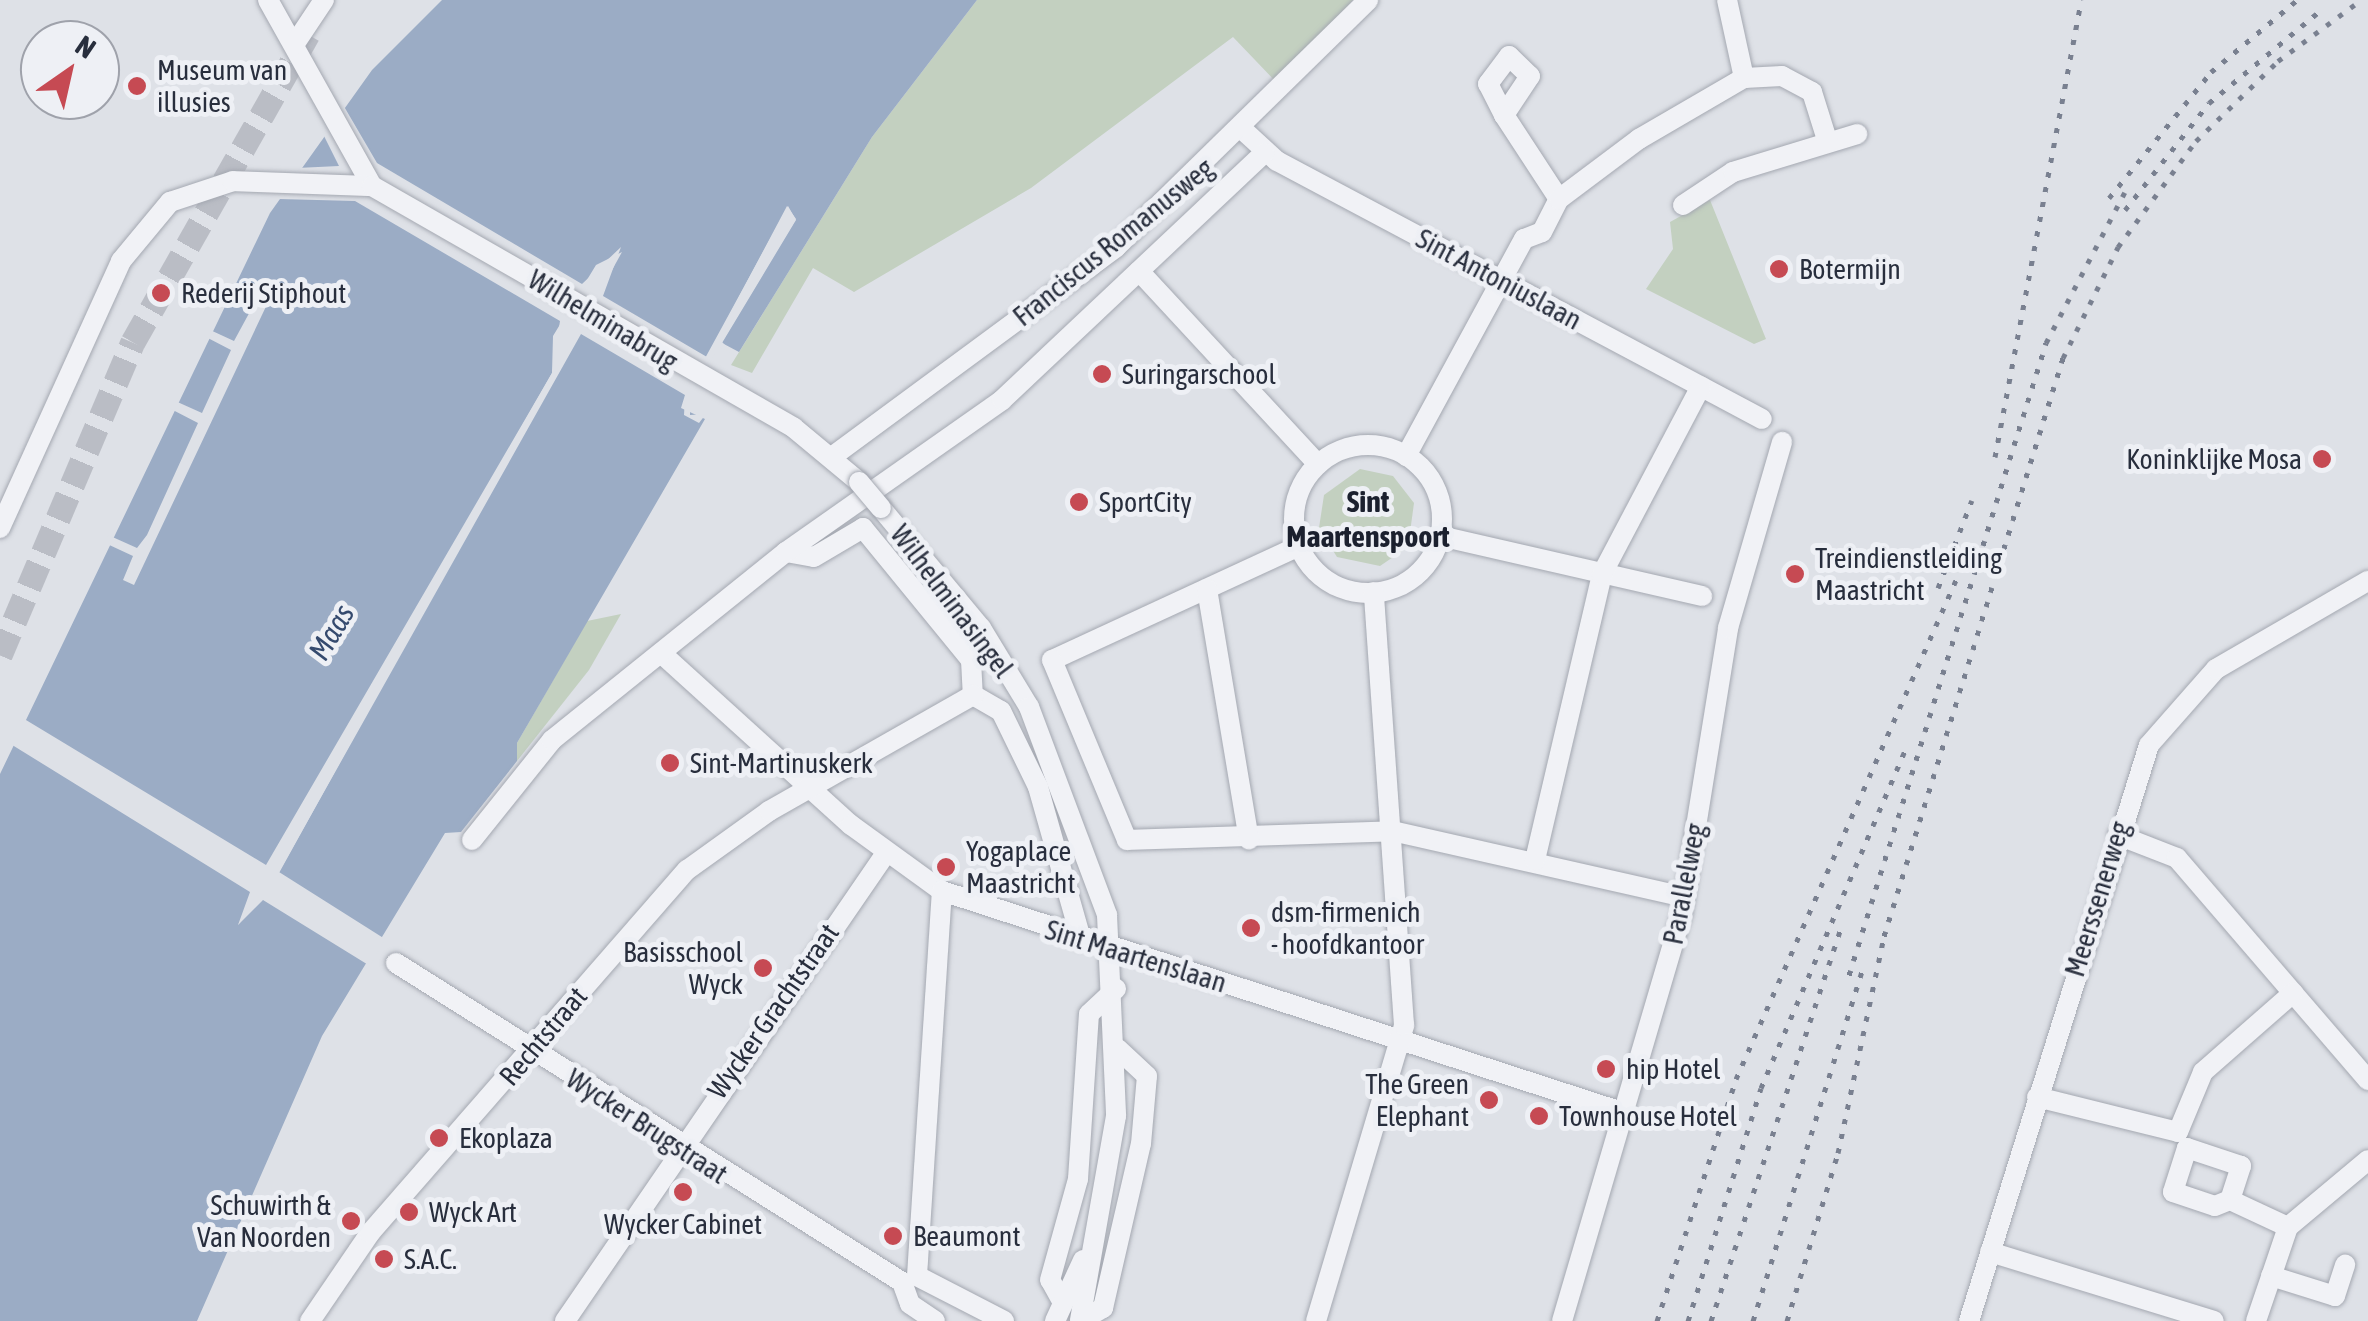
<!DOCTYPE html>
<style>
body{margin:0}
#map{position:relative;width:2368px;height:1321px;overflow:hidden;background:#dee1e7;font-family:"Asap Condensed",sans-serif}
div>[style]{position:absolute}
.green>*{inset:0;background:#c3d0c0}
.water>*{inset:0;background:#9bacc5}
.pier>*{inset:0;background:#dee1e7}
.major-tunnel>*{height:25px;margin-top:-12.5px;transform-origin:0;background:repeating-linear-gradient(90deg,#babdc5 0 25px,transparent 0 37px)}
.roads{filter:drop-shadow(0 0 2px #a4a8b1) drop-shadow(0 0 2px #a4a8b1)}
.minor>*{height:20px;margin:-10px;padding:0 10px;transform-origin:10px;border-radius:10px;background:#f1f2f6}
.minor>.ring{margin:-10px;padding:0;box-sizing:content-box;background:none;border:20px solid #f1f2f6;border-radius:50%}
.rail>*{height:5px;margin-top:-2.5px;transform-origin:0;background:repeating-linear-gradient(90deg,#798090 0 5px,transparent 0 15px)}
.bridges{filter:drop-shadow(0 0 2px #a4a8b1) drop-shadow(0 0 2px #a4a8b1)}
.minor-bridge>*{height:20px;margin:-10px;padding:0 10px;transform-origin:10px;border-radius:10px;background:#f1f2f6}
.dots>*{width:28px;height:28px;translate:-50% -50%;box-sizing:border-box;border:5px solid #eef0f5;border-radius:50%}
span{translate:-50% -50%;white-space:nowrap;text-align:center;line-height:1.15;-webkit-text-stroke:10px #eef0f5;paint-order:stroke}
.poi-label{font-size:28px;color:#282e3d}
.left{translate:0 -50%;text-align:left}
.right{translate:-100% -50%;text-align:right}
.street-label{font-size:28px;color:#282e3d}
.neighbourhood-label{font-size:30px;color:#1b202e;font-weight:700}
.water-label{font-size:30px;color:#354a6e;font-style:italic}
.north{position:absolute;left:20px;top:20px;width:100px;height:100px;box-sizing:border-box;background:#eef0f5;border:2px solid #9fa2ab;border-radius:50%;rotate:34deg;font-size:28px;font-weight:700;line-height:40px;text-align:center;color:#282e3d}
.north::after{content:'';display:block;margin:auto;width:35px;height:45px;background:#c64a53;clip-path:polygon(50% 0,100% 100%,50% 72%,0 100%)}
</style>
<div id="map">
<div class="green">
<div style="clip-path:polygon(977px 0,1353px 0,1275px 81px,1233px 37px,1031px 188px,854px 292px,813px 268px,752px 373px,731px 365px,872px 137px)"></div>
<div style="clip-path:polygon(1710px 200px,1766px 339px,1754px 344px,1646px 289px,1673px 249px,1670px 222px)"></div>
<div style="clip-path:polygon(1360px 469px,1393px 476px,1414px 503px,1408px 547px,1380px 566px,1337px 557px,1319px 528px,1324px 495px)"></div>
<div style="clip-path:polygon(621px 614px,589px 670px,517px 761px,517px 743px,587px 621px)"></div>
</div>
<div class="water">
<div style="clip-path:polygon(evenodd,442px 0,977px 0,872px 137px,739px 352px,722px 343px,796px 220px,788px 206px,685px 395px,681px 408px,705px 419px,517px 743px,517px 761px,461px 832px,445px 833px,322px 1036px,197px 1321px,0 1321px,0 774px,270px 213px,372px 70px,442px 0,622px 252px,279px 873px,238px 925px,552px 373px,553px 336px,596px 265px,622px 252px)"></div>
</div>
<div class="pier">
<div style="clip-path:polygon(evenodd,342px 103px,377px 163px,582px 284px,621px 247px,603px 296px,707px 357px,787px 206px,796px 219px,722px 342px,736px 356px,719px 347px,690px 397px,690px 415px,706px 414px,699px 423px,684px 415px,685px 395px,581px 334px,279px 872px,385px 939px,370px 966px,263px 900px,238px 925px,250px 892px,9px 743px,21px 717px,266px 865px,552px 373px,560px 321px,355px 201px,279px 199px,297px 168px,339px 166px,322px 132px,342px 103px,615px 256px,598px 293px,558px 366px,558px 337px,615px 256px)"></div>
<div style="clip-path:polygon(260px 293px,271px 296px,134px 585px,123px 580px,133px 556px,105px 543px,108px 535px,137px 548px,147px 535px,198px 423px,169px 408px,173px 400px,202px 413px,231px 350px,204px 336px,208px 329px,234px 341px)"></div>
</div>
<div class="major-tunnel">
<div style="left:0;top:655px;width:340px;rotate:-67deg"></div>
<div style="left:133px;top:342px;width:354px;rotate:-60.4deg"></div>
</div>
<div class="roads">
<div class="minor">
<div style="left:268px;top:0;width:213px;rotate:60.8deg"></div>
<div style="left:1727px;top:0;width:80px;rotate:77.7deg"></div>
<div style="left:294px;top:45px;width:54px;rotate:-56.3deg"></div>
<div style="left:1504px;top:115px;width:35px;rotate:-117deg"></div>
<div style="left:1488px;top:84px;width:35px;rotate:-53deg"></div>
<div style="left:1509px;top:56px;width:29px;rotate:44deg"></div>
<div style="left:1530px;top:76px;width:47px;rotate:123.7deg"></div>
<div style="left:1504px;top:115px;width:100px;rotate:56.8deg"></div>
<div style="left:1243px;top:130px;width:46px;rotate:42.4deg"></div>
<div style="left:1277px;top:161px;width:549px;rotate:28.01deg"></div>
<div style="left:1683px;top:205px;width:60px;rotate:-33.4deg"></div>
<div style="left:1733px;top:172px;width:130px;rotate:-17deg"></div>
<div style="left:1139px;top:271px;width:263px;rotate:47.2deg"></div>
<div class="ring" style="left:1294px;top:445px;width:128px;height:128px"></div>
<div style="left:833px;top:456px;width:352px;rotate:-36.4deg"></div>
<div style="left:1116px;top:247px;width:353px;rotate:-44.4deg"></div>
<div style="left:1406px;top:456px;width:247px;rotate:-61.5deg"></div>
<div style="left:1524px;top:239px;width:19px;rotate:-21deg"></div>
<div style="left:1542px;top:232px;width:37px;rotate:-63deg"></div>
<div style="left:1559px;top:199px;width:100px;rotate:-36.9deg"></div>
<div style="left:1639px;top:139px;width:121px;rotate:-30.2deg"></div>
<div style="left:1744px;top:78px;width:38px;rotate:-3deg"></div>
<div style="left:1782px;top:76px;width:34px;rotate:28deg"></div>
<div style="left:1812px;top:92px;width:53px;rotate:72.6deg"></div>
<div style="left:881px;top:508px;width:156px;rotate:50.2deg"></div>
<div style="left:981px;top:628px;width:92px;rotate:58.7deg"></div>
<div style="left:1029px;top:707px;width:222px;rotate:69.4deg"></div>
<div style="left:1107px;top:915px;width:201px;rotate:87.4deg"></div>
<div style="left:1116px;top:1116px;width:208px;rotate:100deg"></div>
<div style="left:0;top:528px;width:293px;rotate:-65.6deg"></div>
<div style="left:121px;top:261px;width:77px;rotate:-50.3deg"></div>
<div style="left:170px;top:202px;width:66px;rotate:-18.4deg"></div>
<div style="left:233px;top:181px;width:139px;rotate:2.1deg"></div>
<div style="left:372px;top:186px;width:486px;rotate:29.8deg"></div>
<div style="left:794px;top:428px;width:85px;rotate:39.7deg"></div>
<div style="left:1440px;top:536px;width:269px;rotate:12.9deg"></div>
<div style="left:1299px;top:546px;width:272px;rotate:155.2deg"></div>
<div style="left:1052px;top:660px;width:195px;rotate:67.4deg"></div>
<div style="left:1127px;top:840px;width:265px;rotate:-1.9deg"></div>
<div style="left:1392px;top:831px;width:300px;rotate:12.7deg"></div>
<div style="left:786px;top:552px;width:28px;rotate:10deg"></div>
<div style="left:814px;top:557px;width:57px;rotate:-30.6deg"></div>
<div style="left:863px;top:528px;width:171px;rotate:50.7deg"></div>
<div style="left:971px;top:660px;width:35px;rotate:87deg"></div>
<div style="left:1207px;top:589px;width:254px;rotate:80.5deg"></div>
<div style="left:661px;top:653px;width:256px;rotate:42.2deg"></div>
<div style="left:851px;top:825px;width:112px;rotate:36deg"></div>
<div style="left:942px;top:891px;width:718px;rotate:18.01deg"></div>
<div style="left:973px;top:695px;width:32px;rotate:30deg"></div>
<div style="left:1001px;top:711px;width:85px;rotate:64deg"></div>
<div style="left:1038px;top:787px;width:158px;rotate:74.2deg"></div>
<div style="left:2118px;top:835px;width:63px;rotate:21.3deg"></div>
<div style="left:2177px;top:858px;width:293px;rotate:49.3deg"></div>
<div style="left:472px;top:840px;width:128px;rotate:-51.3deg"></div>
<div style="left:552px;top:740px;width:300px;rotate:-38.8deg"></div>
<div style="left:786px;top:552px;width:264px;rotate:-35.1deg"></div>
<div style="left:1002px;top:400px;width:360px;rotate:-43.3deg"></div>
<div style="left:1535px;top:860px;width:294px;rotate:-76.8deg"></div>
<div style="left:1602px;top:574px;width:212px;rotate:-62.2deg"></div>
<div style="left:396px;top:963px;width:598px;rotate:32.23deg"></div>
<div style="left:2037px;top:1097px;width:145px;rotate:13.9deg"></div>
<div style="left:2178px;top:1132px;width:65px;rotate:-67.4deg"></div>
<div style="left:2203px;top:1072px;width:120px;rotate:-41.3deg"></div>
<div style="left:2230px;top:1200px;width:36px;rotate:-72deg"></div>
<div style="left:2241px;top:1166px;width:57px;rotate:-161.6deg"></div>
<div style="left:2187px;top:1148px;width:46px;rotate:107.7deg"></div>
<div style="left:2173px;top:1192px;width:44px;rotate:18.4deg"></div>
<div style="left:2215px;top:1206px;width:16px;rotate:-22deg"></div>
<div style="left:2230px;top:1200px;width:64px;rotate:25deg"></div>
<div style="left:2288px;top:1227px;width:104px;rotate:-39.9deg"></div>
<div style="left:1990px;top:1252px;width:234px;rotate:17.1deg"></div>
<div style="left:917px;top:1276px;width:386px;rotate:-86.3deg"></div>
<div style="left:917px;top:1276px;width:98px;rotate:27.3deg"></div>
<div style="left:2271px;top:1276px;width:67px;rotate:17.4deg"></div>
<div style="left:2335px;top:1296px;width:33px;rotate:-72deg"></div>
<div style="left:902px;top:1282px;width:23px;rotate:70deg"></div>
<div style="left:910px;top:1304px;width:30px;rotate:34deg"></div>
<div style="left:1063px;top:1303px;width:26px;rotate:-119deg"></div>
<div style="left:1050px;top:1280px;width:105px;rotate:-74.5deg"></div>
<div style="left:1078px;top:1179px;width:165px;rotate:-86.2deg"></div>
<div style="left:1089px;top:1014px;width:37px;rotate:-43deg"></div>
<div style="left:310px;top:1321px;width:107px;rotate:-55.7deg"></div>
<div style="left:370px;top:1233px;width:482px;rotate:-48.9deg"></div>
<div style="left:687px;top:870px;width:101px;rotate:-35.7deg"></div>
<div style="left:769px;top:811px;width:235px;rotate:-29.6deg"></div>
<div style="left:565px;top:1321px;width:568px;rotate:-55.55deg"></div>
<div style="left:1055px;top:1321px;width:67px;rotate:-65.3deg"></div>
<div style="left:1081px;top:1321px;width:26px;rotate:-31deg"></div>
<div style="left:1103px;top:1308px;width:168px;rotate:-77deg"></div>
<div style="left:1141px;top:1144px;width:68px;rotate:-85deg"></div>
<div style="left:1147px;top:1076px;width:40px;rotate:-137deg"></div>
<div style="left:1316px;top:1321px;width:309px;rotate:-73.4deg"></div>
<div style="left:1404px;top:1025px;width:434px;rotate:-94deg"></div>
<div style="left:1562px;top:1321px;width:425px;rotate:-73.6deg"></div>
<div style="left:1682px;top:913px;width:289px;rotate:-80.8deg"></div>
<div style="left:1728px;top:628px;width:194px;rotate:-73.8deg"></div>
<div style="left:1969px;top:1321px;width:603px;rotate:-72.65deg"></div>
<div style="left:2149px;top:745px;width:101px;rotate:-48.6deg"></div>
<div style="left:2216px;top:669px;width:176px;rotate:-30.1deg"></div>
<div style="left:2256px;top:1321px;width:99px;rotate:-71.2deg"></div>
</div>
</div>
<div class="rail">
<div style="left:2109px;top:198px;width:162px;rotate:-51deg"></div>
<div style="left:2211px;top:72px;width:112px;rotate:-39.9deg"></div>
<div style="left:2125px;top:210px;width:136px;rotate:-51.9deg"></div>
<div style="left:2209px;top:103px;width:144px;rotate:-39.7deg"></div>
<div style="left:1995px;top:457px;width:465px;rotate:-79.3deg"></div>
<div style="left:1938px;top:588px;width:94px;rotate:-68.9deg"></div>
<div style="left:1849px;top:975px;width:662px;rotate:-72.69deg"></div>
<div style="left:2046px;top:343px;width:173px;rotate:-62.4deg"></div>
<div style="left:1657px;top:1321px;width:255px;rotate:-71.9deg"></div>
<div style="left:1736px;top:1079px;width:555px;rotate:-66.21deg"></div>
<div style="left:1688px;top:1321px;width:244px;rotate:-72.6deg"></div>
<div style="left:1761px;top:1088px;width:373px;rotate:-66.9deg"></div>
<div style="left:1711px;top:1321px;width:416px;rotate:-71.7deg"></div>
<div style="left:1753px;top:1321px;width:374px;rotate:-72.7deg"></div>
<div style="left:1787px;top:1321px;width:176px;rotate:-73.1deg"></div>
<div style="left:1838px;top:1153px;width:222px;rotate:-78deg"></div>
<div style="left:1884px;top:936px;width:605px;rotate:-72.79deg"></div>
<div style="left:2063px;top:358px;width:124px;rotate:-63.6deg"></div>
<div style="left:2118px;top:247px;width:132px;rotate:-53.7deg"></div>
<div style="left:2196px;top:141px;width:115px;rotate:-44.3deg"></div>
<div style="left:2278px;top:61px;width:103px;rotate:-36.3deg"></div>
</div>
<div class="bridges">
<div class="minor-bridge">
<div style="left:859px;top:482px;width:34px;rotate:50deg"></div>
</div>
</div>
<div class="dots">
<div style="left:137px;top:86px;background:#c64a53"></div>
<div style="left:1779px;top:269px;background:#c64a53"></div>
<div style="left:161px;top:293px;background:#c64a53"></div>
<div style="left:1102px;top:374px;background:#c64a53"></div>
<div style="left:2322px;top:459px;background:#c64a53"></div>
<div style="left:1079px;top:502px;background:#c64a53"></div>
<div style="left:1795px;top:574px;background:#c64a53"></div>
<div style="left:670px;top:763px;background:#c64a53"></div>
<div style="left:946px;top:867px;background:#c64a53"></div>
<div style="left:1251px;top:928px;background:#c64a53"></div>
<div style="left:763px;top:968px;background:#c64a53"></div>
<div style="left:1606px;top:1069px;background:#c64a53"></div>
<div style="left:1489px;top:1100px;background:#c64a53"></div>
<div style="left:1539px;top:1116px;background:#c64a53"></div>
<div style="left:439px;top:1138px;background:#c64a53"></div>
<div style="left:683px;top:1192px;background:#c64a53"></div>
<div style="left:409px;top:1212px;background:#c64a53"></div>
<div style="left:351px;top:1221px;background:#c64a53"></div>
<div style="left:893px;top:1236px;background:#c64a53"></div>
<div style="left:384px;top:1259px;background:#c64a53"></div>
</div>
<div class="poi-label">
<span class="left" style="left:157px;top:86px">Museum van<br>illusies</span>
<span class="left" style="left:1799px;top:269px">Botermijn</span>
<span class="left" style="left:181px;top:293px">Rederij Stiphout</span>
<span class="left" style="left:1122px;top:374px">Suringarschool</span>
<span class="right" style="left:2302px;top:459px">Koninklijke Mosa</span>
<span class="left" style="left:1099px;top:502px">SportCity</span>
<span class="left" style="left:1815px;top:574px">Treindienstleiding<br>Maastricht</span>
<span class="left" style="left:690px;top:763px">Sint-Martinuskerk</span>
<span class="left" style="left:966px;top:867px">Yogaplace<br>Maastricht</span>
<span class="left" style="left:1271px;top:928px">dsm-firmenich<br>- hoofdkantoor</span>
<span class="right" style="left:743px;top:968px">Basisschool<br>Wyck</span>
<span class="left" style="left:1626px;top:1069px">hip Hotel</span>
<span class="right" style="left:1469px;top:1100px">The Green<br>Elephant</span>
<span class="left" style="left:1559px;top:1116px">Townhouse Hotel</span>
<span class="left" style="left:459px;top:1138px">Ekoplaza</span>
<span class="right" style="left:331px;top:1221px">Schuwirth &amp;<br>Van Noorden</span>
<span class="left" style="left:429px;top:1212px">Wyck Art</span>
<span style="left:683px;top:1224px">Wycker Cabinet</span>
<span class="left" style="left:913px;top:1236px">Beaumont</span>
<span class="left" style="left:404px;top:1259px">S.A.C.</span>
</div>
<div class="street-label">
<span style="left:1113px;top:242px;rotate:-39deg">Franciscus Romanusweg</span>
<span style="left:1499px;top:279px;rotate:28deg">Sint Antoniuslaan</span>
<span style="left:603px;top:320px;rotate:31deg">Wilhelminabrug</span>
<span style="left:952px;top:601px;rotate:53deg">Wilhelminasingel</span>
<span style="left:1684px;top:884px;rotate:-79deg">Parallelweg</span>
<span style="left:2097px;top:899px;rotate:-73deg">Meerssenerweg</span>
<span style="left:1136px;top:956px;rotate:17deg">Sint Maartenslaan</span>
<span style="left:773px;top:1011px;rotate:-55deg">Wycker Grachtstraat</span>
<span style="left:543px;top:1036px;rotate:-50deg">Rechtstraat</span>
<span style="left:647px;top:1126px;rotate:33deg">Wycker Brugstraat</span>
</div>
<div class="neighbourhood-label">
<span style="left:1368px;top:518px">Sint<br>Maartenspoort</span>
</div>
<div class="water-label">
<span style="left:331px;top:632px;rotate:-59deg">Maas</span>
</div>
<div class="north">N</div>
</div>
